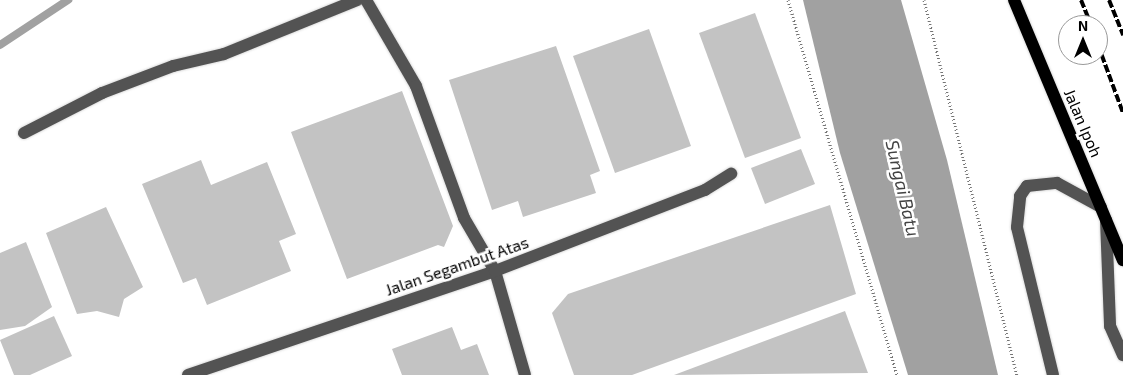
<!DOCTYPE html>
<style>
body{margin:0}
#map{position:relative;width:1123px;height:375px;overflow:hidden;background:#fff;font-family:"Exo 2",sans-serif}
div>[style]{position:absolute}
.water>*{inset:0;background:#a1a1a1}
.stream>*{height:8px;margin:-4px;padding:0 4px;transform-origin:4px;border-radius:4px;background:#a1a1a1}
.building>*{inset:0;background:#c3c3c3}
.path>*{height:3px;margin-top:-1.5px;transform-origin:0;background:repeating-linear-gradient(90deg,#757575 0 1px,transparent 0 3.5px)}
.roads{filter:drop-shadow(0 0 1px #dbdbdb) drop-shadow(0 0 1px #dbdbdb)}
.minor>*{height:12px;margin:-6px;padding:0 6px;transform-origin:6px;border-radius:6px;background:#535353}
.major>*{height:12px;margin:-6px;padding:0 6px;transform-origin:6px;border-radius:6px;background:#000}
.rail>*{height:4px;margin-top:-2px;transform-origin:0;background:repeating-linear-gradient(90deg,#000 0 8px,transparent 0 10.5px)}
span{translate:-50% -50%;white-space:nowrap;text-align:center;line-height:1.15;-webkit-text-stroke:5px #fff;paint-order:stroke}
.street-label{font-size:16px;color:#000}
.water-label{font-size:18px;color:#424242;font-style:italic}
.north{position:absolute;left:1058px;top:15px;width:50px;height:50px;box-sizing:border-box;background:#fff;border:1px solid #999;border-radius:50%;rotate:0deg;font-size:14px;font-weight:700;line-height:20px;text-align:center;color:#000}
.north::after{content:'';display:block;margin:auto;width:18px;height:22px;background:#000;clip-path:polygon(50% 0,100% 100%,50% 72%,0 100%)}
</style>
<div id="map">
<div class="water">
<div style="clip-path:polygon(803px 0,901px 0,947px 160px,998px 375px,908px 375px,840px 153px)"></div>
</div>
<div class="stream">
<div style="left:0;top:45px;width:82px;rotate:-33.5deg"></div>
</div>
<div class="building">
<div style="clip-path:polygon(755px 13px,801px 138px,745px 158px,699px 33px)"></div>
<div style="clip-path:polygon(649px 29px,691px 146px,615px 173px,573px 56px)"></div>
<div style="clip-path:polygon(556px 46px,600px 171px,590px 175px,596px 193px,523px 217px,518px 201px,492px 210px,449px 80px)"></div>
<div style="clip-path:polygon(402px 91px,453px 226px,444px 247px,438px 245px,347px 279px,291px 132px)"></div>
<div style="clip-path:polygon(801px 149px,815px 184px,765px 204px,751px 168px)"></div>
<div style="clip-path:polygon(201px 160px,211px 185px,267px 162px,296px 234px,279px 241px,291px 271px,207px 305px,196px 278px,183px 283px,142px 184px)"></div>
<div style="clip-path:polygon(830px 205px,856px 294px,632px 375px,574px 375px,552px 313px,568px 294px)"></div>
<div style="clip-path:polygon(106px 207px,143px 287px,124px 299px,119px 317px,97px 311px,77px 314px,46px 233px)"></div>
<div style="clip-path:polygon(26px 242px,52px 307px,25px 326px,0 330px,0 253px)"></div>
<div style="clip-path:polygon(845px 311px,868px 373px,674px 375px)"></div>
<div style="clip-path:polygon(54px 316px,72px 356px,30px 375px,14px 375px,0 340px)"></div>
<div style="clip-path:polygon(452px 327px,461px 350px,477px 344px,489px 375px,402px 375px,392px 349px)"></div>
</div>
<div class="path">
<div style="left:788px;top:0;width:391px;rotate:73.8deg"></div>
<div style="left:924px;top:0;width:386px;rotate:76.1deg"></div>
</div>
<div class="roads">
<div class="minor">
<div style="left:366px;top:0;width:99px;rotate:59.8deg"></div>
<div style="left:416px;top:86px;width:140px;rotate:70deg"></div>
<div style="left:464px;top:218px;width:61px;rotate:59.7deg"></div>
<div style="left:495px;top:271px;width:108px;rotate:73.9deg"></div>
<div style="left:24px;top:133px;width:88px;rotate:-27.1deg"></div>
<div style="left:102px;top:93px;width:76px;rotate:-20.8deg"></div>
<div style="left:173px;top:66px;width:52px;rotate:-13.2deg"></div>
<div style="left:224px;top:54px;width:144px;rotate:-22.1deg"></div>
<div style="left:1106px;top:220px;width:106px;rotate:87.8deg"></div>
<div style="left:1110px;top:326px;width:32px;rotate:66deg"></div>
<div style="left:188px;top:375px;width:324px;rotate:-18.7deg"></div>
<div style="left:495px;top:271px;width:225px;rotate:-21.1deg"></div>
<div style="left:705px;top:190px;width:31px;rotate:-32deg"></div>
<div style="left:1053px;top:375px;width:152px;rotate:-103.7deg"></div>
<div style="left:1017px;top:227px;width:31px;rotate:-84deg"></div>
<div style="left:1020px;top:196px;width:12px;rotate:-55deg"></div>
<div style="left:1027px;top:186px;width:30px;rotate:-6deg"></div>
<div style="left:1057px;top:183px;width:50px;rotate:28.6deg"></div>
</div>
<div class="major">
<div style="left:1014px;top:0;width:282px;rotate:67.3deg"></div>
</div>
</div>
<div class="rail">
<div style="left:1081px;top:0;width:27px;rotate:68deg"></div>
<div style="left:1109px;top:0;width:38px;rotate:68deg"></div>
<div style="left:1098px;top:45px;width:72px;rotate:69.8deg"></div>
</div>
<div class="street-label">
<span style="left:1083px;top:123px;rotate:67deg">Jalan Ipoh</span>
<span style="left:457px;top:266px;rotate:-19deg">Jalan Segambut Atas</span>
</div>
<div class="water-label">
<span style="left:903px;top:188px;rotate:77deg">Sungai Batu</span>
</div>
<div class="north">N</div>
</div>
